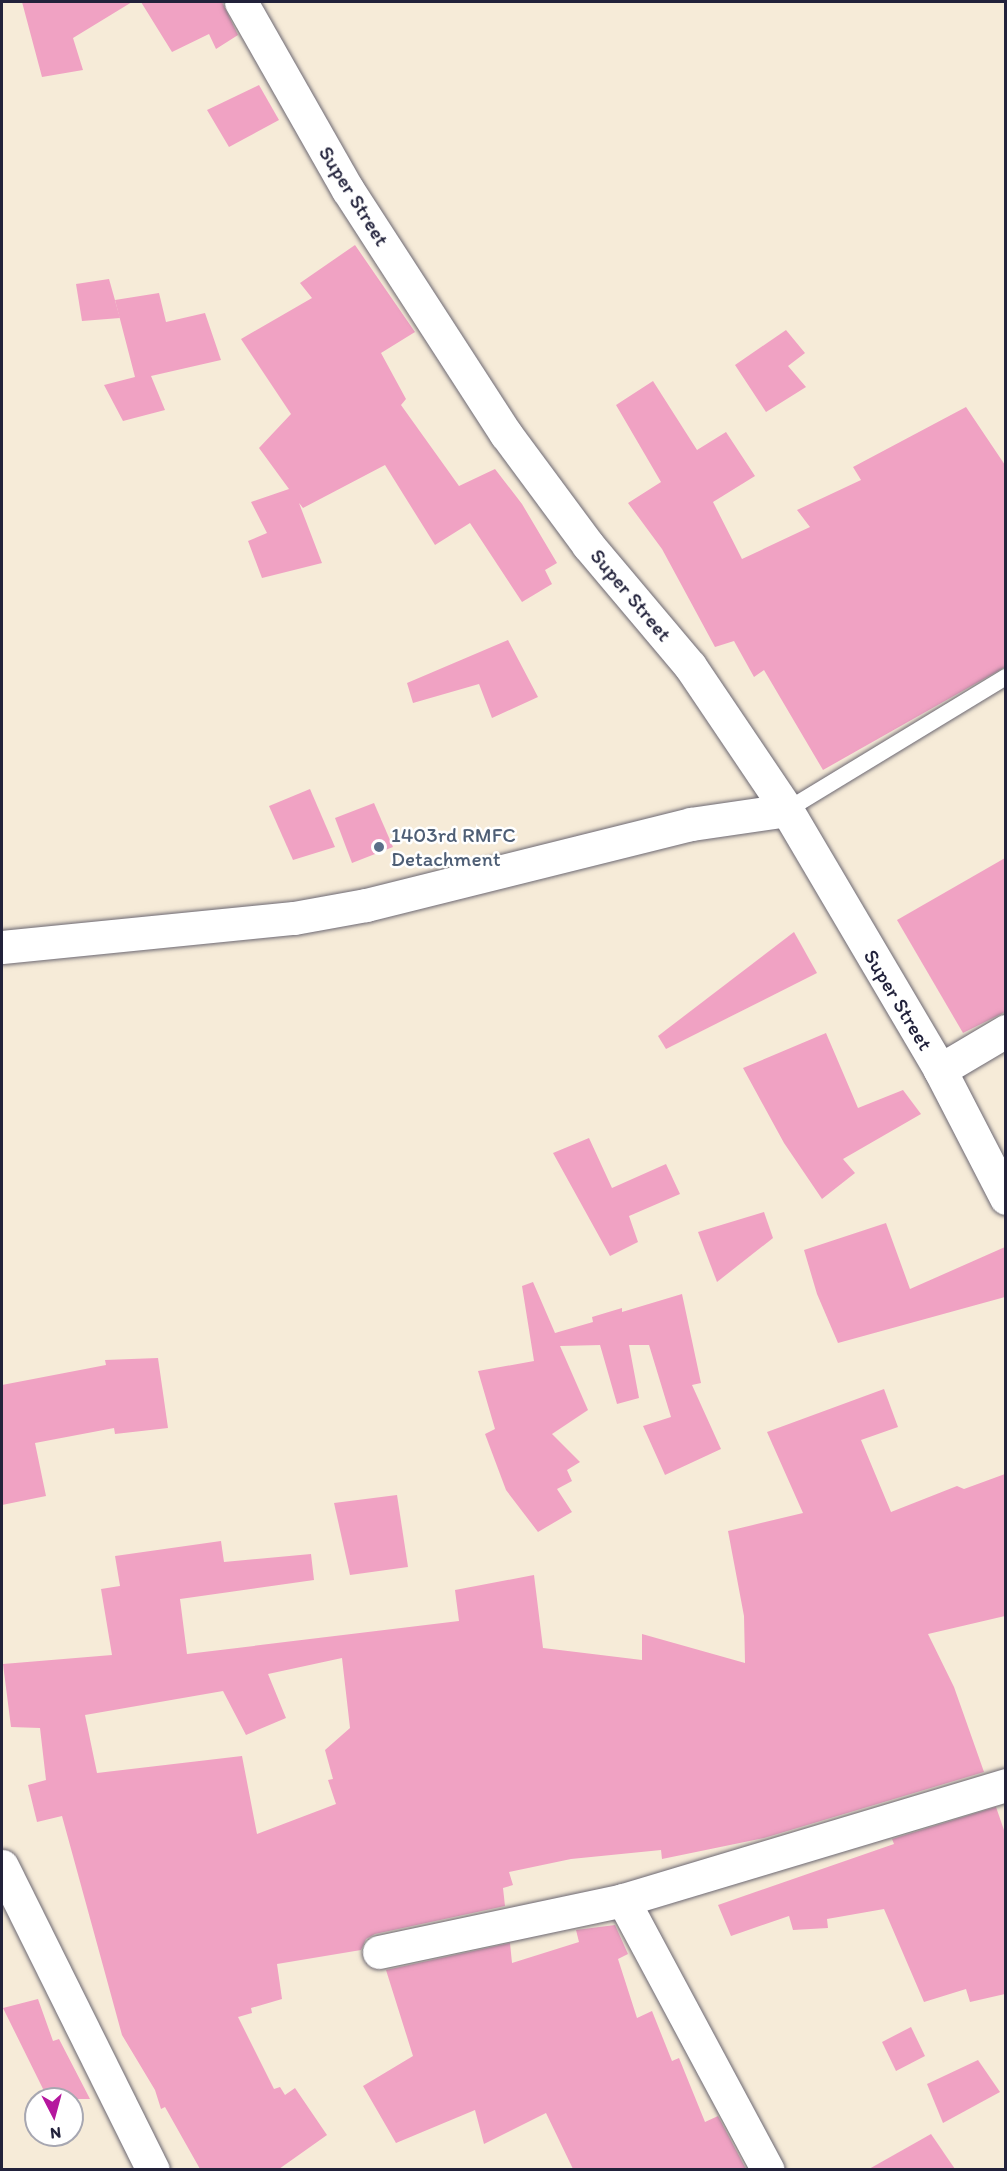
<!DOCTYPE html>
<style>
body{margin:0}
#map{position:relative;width:1007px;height:2171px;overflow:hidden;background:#f6ebd8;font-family:Itim,sans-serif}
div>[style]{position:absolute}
.building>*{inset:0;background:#f0a2c3}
.roads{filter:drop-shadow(0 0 2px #6c6872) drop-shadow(0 0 2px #6c6872)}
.service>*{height:16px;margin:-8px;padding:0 8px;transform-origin:8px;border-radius:8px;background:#fff}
.minor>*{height:33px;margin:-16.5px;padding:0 16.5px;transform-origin:16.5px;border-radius:16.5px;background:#fff}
.tertiary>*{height:33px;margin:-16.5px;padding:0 16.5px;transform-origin:16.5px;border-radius:16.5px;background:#fff}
.dots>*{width:16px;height:16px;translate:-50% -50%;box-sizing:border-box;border:3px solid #fff;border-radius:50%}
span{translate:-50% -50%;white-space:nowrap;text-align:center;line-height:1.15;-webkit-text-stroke:5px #fff;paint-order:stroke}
.street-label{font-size:21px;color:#22223b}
.service-label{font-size:21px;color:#4e5e75}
.left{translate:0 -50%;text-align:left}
.frame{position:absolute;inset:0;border:3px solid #22223b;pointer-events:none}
.north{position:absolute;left:24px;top:2087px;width:60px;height:60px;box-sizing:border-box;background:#fff;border:2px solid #a7a7b1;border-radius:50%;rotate:174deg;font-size:16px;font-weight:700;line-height:24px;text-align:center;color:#22223b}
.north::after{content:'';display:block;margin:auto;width:21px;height:27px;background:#b5179e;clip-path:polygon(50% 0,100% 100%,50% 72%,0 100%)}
</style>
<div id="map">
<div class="building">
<div style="clip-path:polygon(22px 2px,132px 2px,73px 38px,83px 70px,42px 77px)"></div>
<div style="clip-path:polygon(141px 2px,222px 2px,238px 35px,216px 49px,209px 34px,172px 52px)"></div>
<div style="clip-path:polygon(259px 85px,279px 120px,229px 147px,207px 110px)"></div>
<div style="clip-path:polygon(355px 245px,415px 332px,381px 353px,406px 399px,401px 405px,459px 486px,495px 469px,522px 504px,557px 563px,545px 570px,552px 584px,522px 602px,470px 523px,435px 545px,385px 465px,303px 508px,299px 503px,322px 563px,262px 578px,248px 541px,267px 533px,251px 502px,289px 489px,259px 448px,291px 414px,241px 339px,312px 298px,300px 283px)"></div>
<div style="clip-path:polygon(109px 279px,120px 318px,82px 321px,76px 284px)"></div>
<div style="clip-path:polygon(159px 293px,166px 322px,205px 313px,221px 360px,151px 376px,165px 410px,123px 421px,104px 385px,135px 377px,115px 300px)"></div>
<div style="clip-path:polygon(786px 330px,805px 353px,788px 366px,806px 387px,766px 412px,735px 365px)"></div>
<div style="clip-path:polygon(653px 381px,697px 450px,726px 432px,755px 476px,713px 502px,742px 559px,810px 527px,797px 510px,861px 480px,853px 467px,966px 407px,1005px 465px,1005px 667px,823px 770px,764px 670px,754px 677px,734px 641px,715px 647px,662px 549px,628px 503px,661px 482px,616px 405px)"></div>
<div style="clip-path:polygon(508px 640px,538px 697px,492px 718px,479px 684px,413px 703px,407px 683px)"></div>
<div style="clip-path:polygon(310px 789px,335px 847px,293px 860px,269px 806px)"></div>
<div style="clip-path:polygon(374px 803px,393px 847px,352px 863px,335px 818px)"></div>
<div style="clip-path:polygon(1005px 858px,1005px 1012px,963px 1033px,897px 920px)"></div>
<div style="clip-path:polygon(794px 932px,817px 973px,666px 1049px,658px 1036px)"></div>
<div style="clip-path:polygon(826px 1033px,858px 1108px,903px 1090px,921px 1114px,843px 1159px,855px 1173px,822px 1199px,784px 1143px,743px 1068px)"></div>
<div style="clip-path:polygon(589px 1138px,612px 1188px,666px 1164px,680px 1194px,629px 1216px,638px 1242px,610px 1256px,553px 1153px)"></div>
<div style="clip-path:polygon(764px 1212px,773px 1238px,717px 1282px,698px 1232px)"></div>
<div style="clip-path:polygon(886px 1223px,910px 1289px,1005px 1247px,1005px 1297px,838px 1343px,817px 1294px,804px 1250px)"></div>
<div style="clip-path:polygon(533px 1282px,555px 1333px,593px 1322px,592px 1317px,622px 1308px,622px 1312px,682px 1294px,701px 1383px,692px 1385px,721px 1449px,665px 1475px,643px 1426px,671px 1417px,649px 1345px,629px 1345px,639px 1398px,617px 1404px,600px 1345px,560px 1346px,588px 1410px,552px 1434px,580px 1462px,567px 1470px,572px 1481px,557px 1489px,572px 1512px,538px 1532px,506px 1490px,485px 1434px,495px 1429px,478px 1371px,534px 1361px,522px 1286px)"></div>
<div style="clip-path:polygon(158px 1358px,168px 1428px,115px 1434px,114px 1428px,35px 1443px,46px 1496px,2px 1505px,2px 1385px,106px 1365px,105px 1360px)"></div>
<div style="clip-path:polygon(evenodd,884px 1389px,898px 1427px,861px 1440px,891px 1512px,957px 1486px,964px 1489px,1005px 1474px,1005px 1616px,928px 1634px,954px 1687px,984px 1772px,764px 1838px,662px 1859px,661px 1850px,571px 1859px,509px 1872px,513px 1885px,503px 1888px,505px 1906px,375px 1934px,366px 1939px,361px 1950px,277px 1964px,282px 1999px,251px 2008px,252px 2013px,238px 2017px,274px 2089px,280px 2087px,285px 2095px,295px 2088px,327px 2135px,279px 2169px,200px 2169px,165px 2107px,161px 2109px,155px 2090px,122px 2035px,62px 1816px,37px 1822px,28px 1785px,46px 1780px,40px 1728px,11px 1727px,3px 1664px,112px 1655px,101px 1589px,120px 1586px,115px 1556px,221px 1541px,224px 1562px,311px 1554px,314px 1580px,180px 1599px,187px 1654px,459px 1621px,455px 1590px,534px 1575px,543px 1648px,642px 1660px,642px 1634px,745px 1663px,744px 1616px,728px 1531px,803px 1513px,767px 1432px,884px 1389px,342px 1658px,350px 1728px,325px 1750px,333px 1779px,328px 1780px,336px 1804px,257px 1834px,242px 1756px,97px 1773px,85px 1715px,223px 1691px,246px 1735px,286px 1718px,268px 1674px,342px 1658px)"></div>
<div style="clip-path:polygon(397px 1495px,408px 1567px,350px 1575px,334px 1503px)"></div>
<div style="clip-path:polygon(996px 1807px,1005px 1833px,1005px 1994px,970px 2002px,966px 1989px,924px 2002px,884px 1909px,827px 1919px,828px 1928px,793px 1930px,789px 1916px,731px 1936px,718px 1905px,894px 1844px,892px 1839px)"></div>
<div style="clip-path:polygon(615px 1925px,628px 1954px,618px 1959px,637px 2018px,652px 2011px,672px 2061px,679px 2058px,705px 2122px,718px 2116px,746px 2169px,573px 2169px,546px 2113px,484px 2144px,475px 2110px,396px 2143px,363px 2086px,413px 2056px,386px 1970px,510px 1943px,512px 1963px,579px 1942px,576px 1930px)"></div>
<div style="clip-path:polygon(38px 1999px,53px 2041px,59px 2039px,90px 2099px,48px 2099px,3px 2008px)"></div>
<div style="clip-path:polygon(911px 2027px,925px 2056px,896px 2071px,882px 2042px)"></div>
<div style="clip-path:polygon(978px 2060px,1000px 2092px,943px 2123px,927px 2084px)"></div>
<div style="clip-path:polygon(931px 2134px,955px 2169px,869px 2169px)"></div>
</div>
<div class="roads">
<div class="service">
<div style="left:787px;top:810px;width:256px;rotate:-31.3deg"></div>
</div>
<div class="minor">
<div style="left:2px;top:947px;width:293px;rotate:-5.7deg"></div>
<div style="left:294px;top:918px;width:73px;rotate:-10.2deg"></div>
<div style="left:366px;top:905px;width:335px;rotate:-14deg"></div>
<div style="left:691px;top:824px;width:97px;rotate:-8.3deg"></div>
<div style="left:940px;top:1070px;width:77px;rotate:-30.6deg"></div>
<div style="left:2px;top:1866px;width:339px;rotate:63.6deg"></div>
<div style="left:623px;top:1900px;width:306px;rotate:61.8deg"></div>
<div style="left:379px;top:1952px;width:249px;rotate:-12deg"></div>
<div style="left:623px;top:1900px;width:400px;rotate:-16.7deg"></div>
</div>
<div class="tertiary">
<div style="left:241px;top:2px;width:216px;rotate:60.4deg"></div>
<div style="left:348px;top:190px;width:291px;rotate:57.1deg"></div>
<div style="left:506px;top:434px;width:138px;rotate:53.5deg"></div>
<div style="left:588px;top:545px;width:158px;rotate:49.9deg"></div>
<div style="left:690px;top:666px;width:174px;rotate:56deg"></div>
<div style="left:787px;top:810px;width:302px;rotate:59.5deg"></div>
<div style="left:940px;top:1070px;width:144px;rotate:62.7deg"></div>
</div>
</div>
<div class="dots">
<div style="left:379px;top:847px;background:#5c6f8a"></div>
</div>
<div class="street-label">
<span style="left:354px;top:196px;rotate:58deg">Super Street</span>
<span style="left:631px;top:595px;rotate:50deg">Super Street</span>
<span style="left:898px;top:1000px;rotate:59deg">Super Street</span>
</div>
<div class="service-label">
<span class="left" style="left:391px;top:847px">1403rd RMFC<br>Detachment</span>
</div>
<div class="frame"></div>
<div class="north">N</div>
</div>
